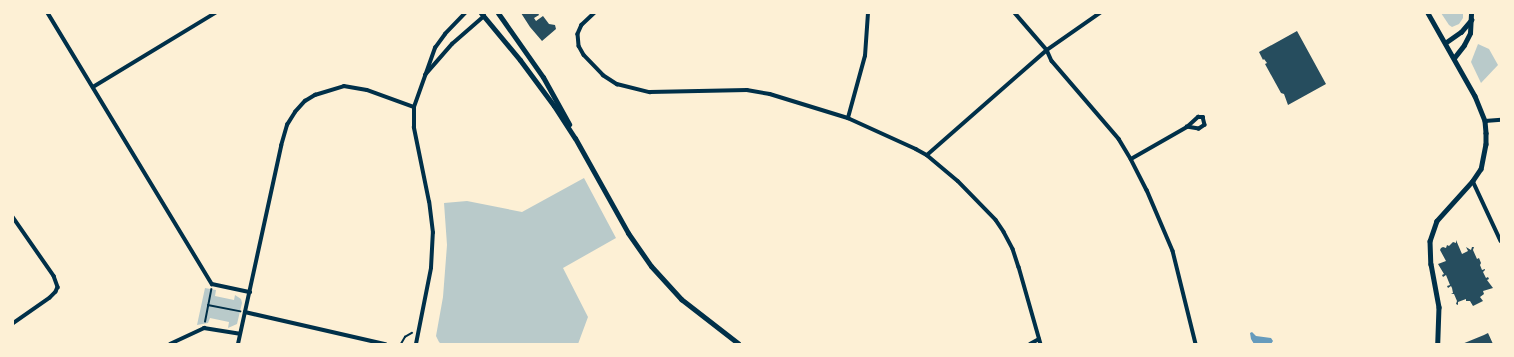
<!DOCTYPE html>
<style>
body{margin:0}
#map{position:relative;width:1514px;height:357px;overflow:hidden;background:#fdf0d5;font-family:"Roboto Condensed",sans-serif}
div>[style]{position:absolute}
.green>*{inset:0;background:#b9caca}
.water>*{inset:0;background:#669bbc}
.building>*{inset:0;background:#264d5e}
.path>*{height:1.5px;margin:-0.75px;padding:0 0.75px;transform-origin:0.75px;border-radius:0.75px;background:#003049}
.minor>*{height:3.5px;margin:-1.75px;padding:0 1.75px;transform-origin:1.75px;border-radius:1.75px;background:#003049}
.tertiary>*{height:4.5px;margin:-2.25px;padding:0 2.25px;transform-origin:2.25px;border-radius:2.25px;background:#003049}
.secondary>*{height:5px;margin:-2.5px;padding:0 2.5px;transform-origin:2.5px;border-radius:2.5px;background:#003049}
span{translate:-50% -50%;white-space:nowrap;text-align:center;line-height:1.15;-webkit-text-stroke:4px #fdf0d5;paint-order:stroke}
.frame{position:absolute;inset:0;border:14px solid #fdf0d5;pointer-events:none}
</style>
<div id="map">
<div class="green">
<div style="clip-path:polygon(1441px 13px,1463px 13px,1463px 18px,1459px 24px,1452px 27px,1449px 25px)"></div>
<div style="clip-path:polygon(1478px 44px,1489px 49px,1498px 65px,1481px 83px,1471px 62px)"></div>
<div style="clip-path:polygon(584px 178px,616px 238px,563px 268px,588px 317px,578px 344px,441px 344px,439px 342px,436px 336px,443px 297px,447px 245px,444px 203px,467px 201px,522px 212px)"></div>
<div style="clip-path:polygon(205px 288px,216px 290px,215px 296px,234px 300px,235px 295px,241px 299px,242px 303px,237px 324px,228px 328px,229px 322px,210px 318px,208px 323px,197px 325px)"></div>
</div>
<div class="water">
<div style="clip-path:polygon(1252px 332px,1256px 336px,1271px 338px,1273px 341px,1271px 344px,1254px 344px,1251px 339px,1250px 333px)"></div>
</div>
<div class="building">
<div style="clip-path:polygon(521px 13px,538px 13px,539px 15px,534px 18px,536px 21px,543px 16px,549px 24px,555px 25px,556px 29px,542px 41px,530px 27px)"></div>
<div style="clip-path:polygon(1297px 31px,1326px 84px,1288px 105px,1284px 94px,1281px 93px,1265px 64px,1267px 63px,1264px 59px,1263px 60px,1259px 52px)"></div>
<div style="clip-path:polygon(1456px 240px,1462px 254px,1468px 251px,1466px 247px,1471px 250px,1472px 247px,1474px 247px,1473px 250px,1477px 259px,1479px 258px,1481px 263px,1480px 265px,1482px 270px,1485px 269px,1485px 270px,1483px 272px,1486px 278px,1488px 277px,1489px 279px,1487px 280px,1493px 288px,1483px 291px,1484px 294px,1480px 297px,1483px 301px,1473px 306px,1470px 301px,1466px 301px,1466px 299px,1458px 302px,1458px 305px,1456px 304px,1457px 301px,1454px 294px,1451px 294px,1453px 293px,1452px 288px,1451px 286px,1448px 288px,1447px 286px,1450px 285px,1446px 275px,1443px 277px,1442px 275px,1444px 274px,1438px 264px,1446px 261px,1440px 250px,1441px 248px,1443px 247px,1446px 248px,1447px 245px,1449px 246px,1453px 242px,1456px 243px)"></div>
<div style="clip-path:polygon(1488px 333px,1493px 344px,1462px 344px,1484px 335px)"></div>
</div>
<div class="path">
<div style="left:208px;top:305px;width:33px;rotate:11deg"></div>
<div style="left:205px;top:322px;width:33px;rotate:-79deg"></div>
<div style="left:401px;top:344px;width:8px;rotate:-60deg"></div>
<div style="left:405px;top:337px;width:8px;rotate:-30deg"></div>
</div>
<div class="minor">
<div style="left:48px;top:13px;width:317px;rotate:58.8deg"></div>
<div style="left:212px;top:284px;width:39px;rotate:12deg"></div>
<div style="left:595px;top:13px;width:18px;rotate:137deg"></div>
<div style="left:582px;top:25px;width:10px;rotate:114deg"></div>
<div style="left:578px;top:34px;width:12px;rotate:85deg"></div>
<div style="left:579px;top:46px;width:10px;rotate:61deg"></div>
<div style="left:584px;top:55px;width:28px;rotate:46deg"></div>
<div style="left:603px;top:75px;width:17px;rotate:33deg"></div>
<div style="left:617px;top:84px;width:34px;rotate:14deg"></div>
<div style="left:650px;top:92px;width:97px;rotate:-1.2deg"></div>
<div style="left:747px;top:90px;width:23px;rotate:10deg"></div>
<div style="left:770px;top:94px;width:82px;rotate:17.1deg"></div>
<div style="left:848px;top:118px;width:75px;rotate:24.5deg"></div>
<div style="left:916px;top:149px;width:13px;rotate:29deg"></div>
<div style="left:927px;top:155px;width:40px;rotate:40deg"></div>
<div style="left:958px;top:181px;width:54px;rotate:45.7deg"></div>
<div style="left:996px;top:220px;width:14px;rotate:56deg"></div>
<div style="left:1004px;top:232px;width:19px;rotate:62deg"></div>
<div style="left:1013px;top:249px;width:19px;rotate:72deg"></div>
<div style="left:1019px;top:267px;width:80px;rotate:74.1deg"></div>
<div style="left:1015px;top:13px;width:49px;rotate:49.1deg"></div>
<div style="left:1047px;top:50px;width:12px;rotate:66deg"></div>
<div style="left:1052px;top:61px;width:103px;rotate:49.3deg"></div>
<div style="left:1119px;top:139px;width:23px;rotate:59deg"></div>
<div style="left:1131px;top:159px;width:35px;rotate:63deg"></div>
<div style="left:1147px;top:190px;width:66px;rotate:66.9deg"></div>
<div style="left:1173px;top:251px;width:96px;rotate:76.1deg"></div>
<div style="left:425px;top:75px;width:41px;rotate:-48.9deg"></div>
<div style="left:452px;top:44px;width:41px;rotate:-41.1deg"></div>
<div style="left:483px;top:17px;width:3px;rotate:-72deg"></div>
<div style="left:93px;top:87px;width:143px;rotate:-31.2deg"></div>
<div style="left:848px;top:118px;width:64px;rotate:-74.7deg"></div>
<div style="left:865px;top:56px;width:43px;rotate:-86deg"></div>
<div style="left:1485px;top:121px;width:16px;rotate:-4deg"></div>
<div style="left:927px;top:155px;width:159px;rotate:-41.2deg"></div>
<div style="left:1047px;top:50px;width:65px;rotate:-34.9deg"></div>
<div style="left:1131px;top:159px;width:64px;rotate:-29.7deg"></div>
<div style="left:1187px;top:127px;width:15px;rotate:-42deg"></div>
<div style="left:1198px;top:117px;width:5px"></div>
<div style="left:1203px;top:117px;width:8px;rotate:76deg"></div>
<div style="left:1205px;top:125px;width:7px;rotate:146deg"></div>
<div style="left:1199px;top:129px;width:12px;rotate:-171deg"></div>
<div style="left:1473px;top:181px;width:66px;rotate:65deg"></div>
<div style="left:13px;top:217px;width:72px;rotate:55.2deg"></div>
<div style="left:54px;top:276px;width:12px;rotate:70deg"></div>
<div style="left:58px;top:287px;width:5px;rotate:112deg"></div>
<div style="left:56px;top:292px;width:8px;rotate:135deg"></div>
<div style="left:50px;top:298px;width:45px;rotate:144.9deg"></div>
<div style="left:245px;top:312px;width:144px;rotate:12.9deg"></div>
<div style="left:170px;top:344px;width:38px;rotate:-25deg"></div>
<div style="left:204px;top:328px;width:36px;rotate:9deg"></div>
<div style="left:238px;top:344px;width:203px;rotate:-77.7deg"></div>
<div style="left:281px;top:146px;width:22px;rotate:-74deg"></div>
<div style="left:287px;top:125px;width:15px;rotate:-58deg"></div>
<div style="left:295px;top:112px;width:15px;rotate:-48deg"></div>
<div style="left:305px;top:101px;width:12px;rotate:-31deg"></div>
<div style="left:315px;top:95px;width:30px;rotate:-17deg"></div>
<div style="left:344px;top:86px;width:23px;rotate:10deg"></div>
<div style="left:367px;top:90px;width:50px;rotate:19.9deg"></div>
<div style="left:416px;top:344px;width:77px;rotate:-78.8deg"></div>
<div style="left:431px;top:268px;width:35px;rotate:-87deg"></div>
<div style="left:433px;top:233px;width:31px;rotate:-97deg"></div>
<div style="left:429px;top:202px;width:76px;rotate:-101.5deg"></div>
<div style="left:414px;top:128px;width:21px;rotate:-90deg"></div>
<div style="left:414px;top:107px;width:63px;rotate:-70.4deg"></div>
<div style="left:435px;top:48px;width:17px;rotate:-54deg"></div>
<div style="left:445px;top:34px;width:29px;rotate:-46deg"></div>
<div style="left:1030px;top:344px;width:10px;rotate:-29deg"></div>
</div>
<div class="tertiary">
<div style="left:1428px;top:13px;width:95px;rotate:60.5deg"></div>
<div style="left:1475px;top:96px;width:27px;rotate:68deg"></div>
<div style="left:1485px;top:121px;width:12px;rotate:85deg"></div>
<div style="left:1486px;top:133px;width:11px;rotate:90deg"></div>
<div style="left:1486px;top:144px;width:25px;rotate:101deg"></div>
<div style="left:1481px;top:169px;width:14px;rotate:124deg"></div>
<div style="left:1473px;top:181px;width:54px;rotate:132deg"></div>
<div style="left:1437px;top:221px;width:21px;rotate:109deg"></div>
<div style="left:1430px;top:241px;width:23px;rotate:88deg"></div>
<div style="left:1431px;top:264px;width:44px;rotate:79.5deg"></div>
<div style="left:1439px;top:307px;width:37px;rotate:92deg"></div>
<div style="left:1445px;top:43px;width:19px;rotate:-35deg"></div>
<div style="left:1461px;top:32px;width:16px;rotate:-50deg"></div>
<div style="left:1454px;top:58px;width:16px;rotate:-52deg"></div>
<div style="left:1464px;top:45px;width:13px;rotate:-63deg"></div>
<div style="left:1470px;top:33px;width:20px;rotate:-87deg"></div>
</div>
<div class="secondary">
<div style="left:481px;top:13px;width:61px;rotate:50.3deg"></div>
<div style="left:520px;top:60px;width:57px;rotate:53.5deg"></div>
<div style="left:554px;top:106px;width:38px;rotate:57deg"></div>
<div style="left:575px;top:138px;width:109px;rotate:60.8deg"></div>
<div style="left:628px;top:233px;width:40px;rotate:55.1deg"></div>
<div style="left:651px;top:266px;width:45px;rotate:47.7deg"></div>
<div style="left:681px;top:299px;width:73px;rotate:37.8deg"></div>
<div style="left:498px;top:13px;width:78px;rotate:54.9deg"></div>
<div style="left:543px;top:77px;width:54px;rotate:61deg"></div>
</div>
<div class="frame"></div>
</div>
